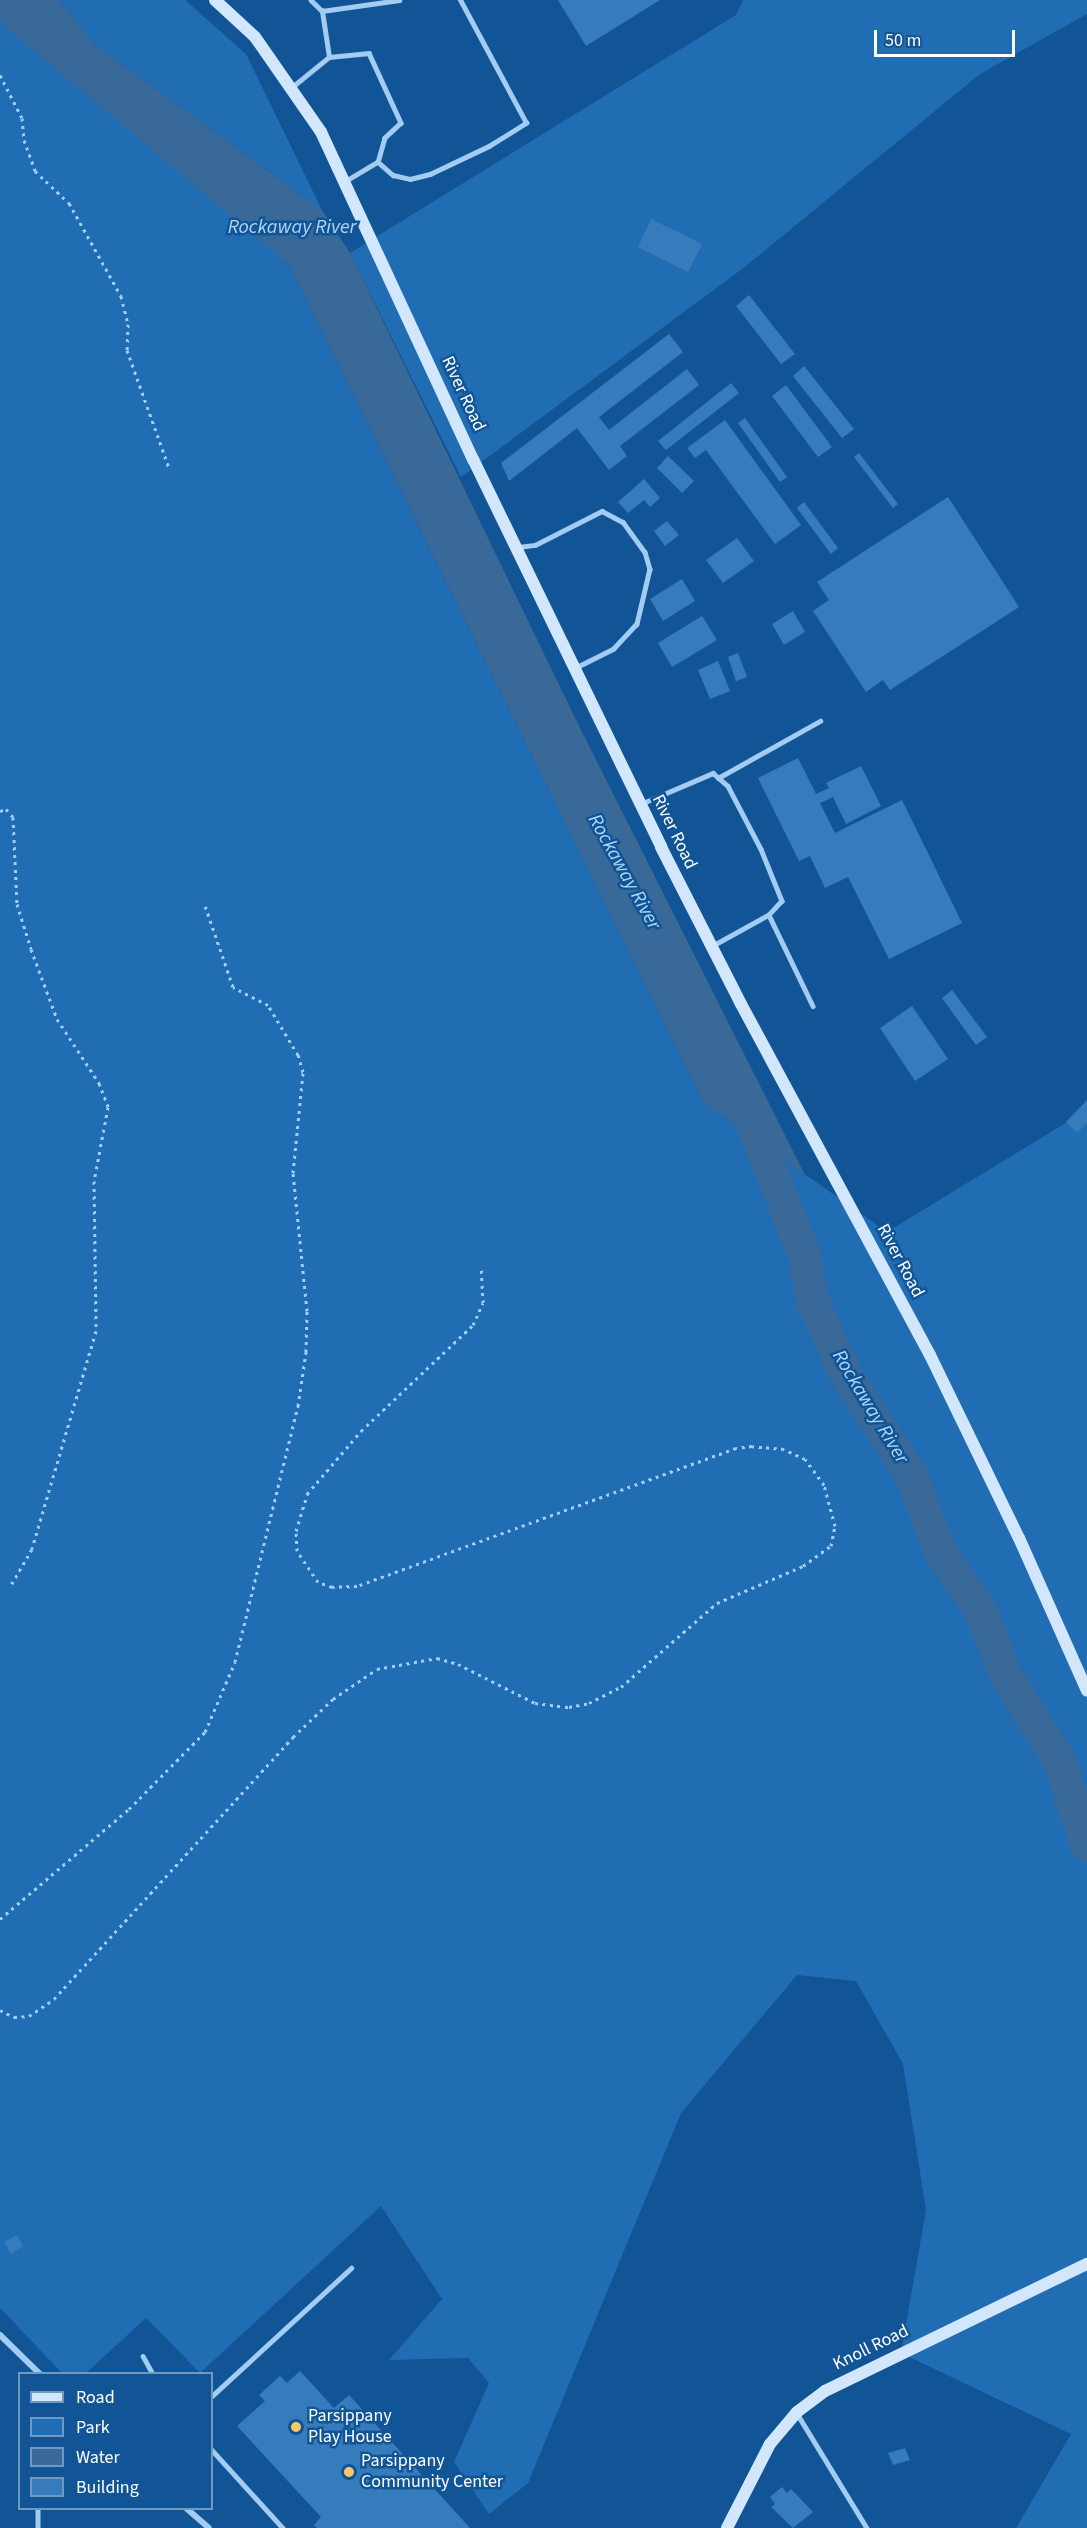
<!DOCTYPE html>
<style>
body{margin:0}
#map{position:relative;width:1087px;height:2528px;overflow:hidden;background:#125596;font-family:"Source Sans 3",sans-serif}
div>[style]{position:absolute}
.green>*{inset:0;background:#216db4}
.water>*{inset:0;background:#396999}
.river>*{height:33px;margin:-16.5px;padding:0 16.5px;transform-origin:16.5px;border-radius:16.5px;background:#396999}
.building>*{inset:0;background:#367cbd}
.path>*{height:3px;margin-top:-1.5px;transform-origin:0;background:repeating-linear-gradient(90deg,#a3ccf3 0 3px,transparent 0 7.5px)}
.lane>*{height:4.5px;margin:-2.25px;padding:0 2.25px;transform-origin:2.25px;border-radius:2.25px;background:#a3ccf3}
.street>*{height:6px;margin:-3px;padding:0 3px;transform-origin:3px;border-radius:3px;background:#a3ccf3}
.secondary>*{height:12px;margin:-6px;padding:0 6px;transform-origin:6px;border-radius:6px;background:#d2e7fd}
.dots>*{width:16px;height:16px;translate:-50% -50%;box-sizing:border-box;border:3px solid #125596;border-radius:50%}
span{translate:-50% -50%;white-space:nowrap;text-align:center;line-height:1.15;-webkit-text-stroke:5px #125596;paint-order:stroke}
.street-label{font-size:18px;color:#fff}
.poi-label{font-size:18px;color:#fff}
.left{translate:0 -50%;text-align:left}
.water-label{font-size:20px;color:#afd6fa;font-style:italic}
.legend{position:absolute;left:18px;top:2372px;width:195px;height:138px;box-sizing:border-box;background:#125596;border:2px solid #7199c0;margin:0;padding:8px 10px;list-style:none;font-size:18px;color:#fff}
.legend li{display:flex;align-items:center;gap:12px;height:30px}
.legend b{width:30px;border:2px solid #7199c0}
.scale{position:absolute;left:874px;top:30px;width:141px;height:27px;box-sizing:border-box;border:3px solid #fff;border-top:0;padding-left:8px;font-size:18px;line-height:21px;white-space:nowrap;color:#fff;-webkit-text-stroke:4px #125596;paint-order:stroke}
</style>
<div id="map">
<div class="green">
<div style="clip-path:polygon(59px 0,185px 0,246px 54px,322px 210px,94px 44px)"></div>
<div style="clip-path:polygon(743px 0,1087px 0,1087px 14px,980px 74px,746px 266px,461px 477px,350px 253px,736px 15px)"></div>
<div style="clip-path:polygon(0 18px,289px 265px,704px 1103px,887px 1232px,1087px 1110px,1087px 2528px,1016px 2528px,1071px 2434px,901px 2353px,926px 2210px,903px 2064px,856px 1981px,797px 1975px,681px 2113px,528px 2483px,489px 2514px,454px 2462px,489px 2383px,468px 2358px,389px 2360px,442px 2299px,381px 2206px,200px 2373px,146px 2318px,86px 2373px,62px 2373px,0 2308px)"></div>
</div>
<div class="water">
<div style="clip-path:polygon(0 0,59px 0,94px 44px,322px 210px,350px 253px,578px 724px,805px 1175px,704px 1103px,289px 265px,4px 26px,0 18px)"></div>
</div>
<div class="river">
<div style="left:742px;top:1099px;width:165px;rotate:68.3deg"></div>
<div style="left:803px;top:1252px;width:50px;rotate:79.6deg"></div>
<div style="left:812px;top:1301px;width:79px;rotate:65.4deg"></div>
<div style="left:845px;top:1373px;width:121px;rotate:57.1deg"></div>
<div style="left:911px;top:1475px;width:80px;rotate:69.5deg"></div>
<div style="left:939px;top:1550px;width:76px;rotate:55.7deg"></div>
<div style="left:982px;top:1613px;width:65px;rotate:69.3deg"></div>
<div style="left:1005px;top:1674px;width:102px;rotate:58.2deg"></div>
<div style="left:1059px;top:1761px;width:89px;rotate:71.8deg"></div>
</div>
<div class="building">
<div style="clip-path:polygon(558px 0,660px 0,586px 46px)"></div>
<div style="clip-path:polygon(651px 219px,702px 244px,688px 272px,638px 247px)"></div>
<div style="clip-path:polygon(749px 295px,795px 354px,781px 364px,736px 306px)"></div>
<div style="clip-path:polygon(669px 334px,683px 352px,599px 417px,609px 430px,687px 369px,699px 385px,620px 446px,627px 456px,609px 470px,577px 428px,509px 481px,501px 463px)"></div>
<div style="clip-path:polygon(804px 366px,854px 429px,842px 438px,793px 376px)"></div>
<div style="clip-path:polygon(731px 383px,739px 393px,666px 450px,658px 441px)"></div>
<div style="clip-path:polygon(786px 385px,832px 447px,818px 457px,772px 396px)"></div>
<div style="clip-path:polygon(745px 418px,787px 477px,780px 482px,738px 423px)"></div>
<div style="clip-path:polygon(725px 420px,801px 525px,775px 544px,706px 450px,695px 458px,687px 448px)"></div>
<div style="clip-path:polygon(859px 453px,898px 504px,893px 508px,854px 457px)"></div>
<div style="clip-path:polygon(668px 456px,694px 481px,682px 493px,657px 468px)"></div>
<div style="clip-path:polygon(644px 479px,660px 498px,650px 507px,644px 500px,628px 513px,618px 502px)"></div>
<div style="clip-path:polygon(948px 497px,1019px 607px,890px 690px,883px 680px,866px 692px,813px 611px,829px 600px,817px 582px)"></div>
<div style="clip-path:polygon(804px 502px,838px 548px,831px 554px,797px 508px)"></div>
<div style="clip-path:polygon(667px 521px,679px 535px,665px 546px,654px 531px)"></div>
<div style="clip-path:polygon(737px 538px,754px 561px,723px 583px,706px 560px)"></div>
<div style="clip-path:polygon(682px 579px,695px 601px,663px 621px,650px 599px)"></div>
<div style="clip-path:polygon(793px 611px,805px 632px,784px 645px,772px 624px)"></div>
<div style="clip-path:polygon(702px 616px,717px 640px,672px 667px,658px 643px)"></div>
<div style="clip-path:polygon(738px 653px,747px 677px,736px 681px,728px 657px)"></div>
<div style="clip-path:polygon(718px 661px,730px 691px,710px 699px,698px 670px)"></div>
<div style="clip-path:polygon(798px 758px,816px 794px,829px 788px,826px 783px,861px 766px,881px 806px,846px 824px,833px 797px,820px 803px,835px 833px,902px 800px,962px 923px,889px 959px,848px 877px,825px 888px,810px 856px,799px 861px,758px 778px)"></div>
<div style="clip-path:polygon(952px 990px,987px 1037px,976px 1045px,942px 998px)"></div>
<div style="clip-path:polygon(912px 1006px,948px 1059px,915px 1081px,880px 1028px)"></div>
<div style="clip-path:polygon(1087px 1100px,1087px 1123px,1077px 1133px,1066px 1122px)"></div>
<div style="clip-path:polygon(17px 2235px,23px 2246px,11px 2254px,4px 2242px)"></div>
<div style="clip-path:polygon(300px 2371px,334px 2408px,349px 2395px,470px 2528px,317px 2528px,314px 2525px,321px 2517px,237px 2426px,265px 2401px,259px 2395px,280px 2376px,287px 2383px)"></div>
<div style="clip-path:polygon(905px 2448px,910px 2460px,893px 2465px,888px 2453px)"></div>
<div style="clip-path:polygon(782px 2487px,787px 2493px,791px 2489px,813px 2512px,793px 2528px,771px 2507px,775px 2504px,770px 2497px)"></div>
</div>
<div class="path">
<div style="left:0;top:75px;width:48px;rotate:62.9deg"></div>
<div style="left:22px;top:118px;width:22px;rotate:85deg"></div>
<div style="left:24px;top:140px;width:33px;rotate:70deg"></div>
<div style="left:35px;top:171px;width:47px;rotate:43.3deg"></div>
<div style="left:69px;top:203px;width:107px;rotate:60.8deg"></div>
<div style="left:121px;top:296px;width:29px;rotate:76deg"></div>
<div style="left:128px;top:324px;width:26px;rotate:92deg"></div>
<div style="left:127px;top:350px;width:125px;rotate:70.4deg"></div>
<div style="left:0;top:811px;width:6px;rotate:-18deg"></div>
<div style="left:6px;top:809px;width:11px;rotate:49deg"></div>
<div style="left:13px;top:817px;width:87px;rotate:87.4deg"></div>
<div style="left:17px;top:904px;width:47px;rotate:72.7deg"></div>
<div style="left:31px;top:949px;width:75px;rotate:69.6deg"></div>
<div style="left:57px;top:1019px;width:77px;rotate:56.7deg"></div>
<div style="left:99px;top:1083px;width:26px;rotate:69deg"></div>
<div style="left:108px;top:1107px;width:75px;rotate:100.7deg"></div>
<div style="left:94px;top:1181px;width:150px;rotate:89.2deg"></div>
<div style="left:96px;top:1331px;width:227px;rotate:106.4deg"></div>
<div style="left:32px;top:1549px;width:42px;rotate:120.3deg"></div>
<div style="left:0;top:1919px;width:170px;rotate:-40.5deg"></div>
<div style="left:129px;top:1809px;width:108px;rotate:-45.4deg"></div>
<div style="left:205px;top:1732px;width:76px;rotate:-66.8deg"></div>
<div style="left:235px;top:1662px;width:264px;rotate:-76.2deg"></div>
<div style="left:298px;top:1406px;width:55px;rotate:-81.6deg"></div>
<div style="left:306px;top:1352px;width:41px;rotate:-88.6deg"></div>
<div style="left:307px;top:1311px;width:139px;rotate:-95.8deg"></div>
<div style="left:293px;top:1173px;width:101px;rotate:-84.3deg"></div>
<div style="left:303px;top:1072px;width:18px;rotate:-106deg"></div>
<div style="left:298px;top:1055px;width:58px;rotate:-121deg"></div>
<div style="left:268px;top:1005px;width:39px;rotate:-153deg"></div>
<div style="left:233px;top:987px;width:89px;rotate:-109deg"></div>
<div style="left:0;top:2010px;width:16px;rotate:27deg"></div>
<div style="left:14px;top:2017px;width:15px;rotate:-4deg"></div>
<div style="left:29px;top:2016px;width:30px;rotate:-34deg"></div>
<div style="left:54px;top:1999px;width:355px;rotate:-47.6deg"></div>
<div style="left:293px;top:1737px;width:55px;rotate:-43.5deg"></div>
<div style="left:333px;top:1699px;width:53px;rotate:-34.3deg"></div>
<div style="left:377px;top:1669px;width:61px;rotate:-10.4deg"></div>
<div style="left:437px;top:1658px;width:22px;rotate:16deg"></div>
<div style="left:458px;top:1664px;width:86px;rotate:26.9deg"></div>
<div style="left:535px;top:1703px;width:34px;rotate:7deg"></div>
<div style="left:569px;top:1707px;width:20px;rotate:-11deg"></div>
<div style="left:589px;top:1703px;width:36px;rotate:-27deg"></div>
<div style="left:621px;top:1687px;width:128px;rotate:-41.2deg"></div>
<div style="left:717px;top:1603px;width:94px;rotate:-23.3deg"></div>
<div style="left:803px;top:1566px;width:34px;rotate:-36deg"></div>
<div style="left:831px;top:1546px;width:20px;rotate:-79deg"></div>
<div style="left:835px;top:1526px;width:42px;rotate:-105deg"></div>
<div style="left:824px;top:1485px;width:32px;rotate:-126deg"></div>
<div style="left:805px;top:1459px;width:23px;rotate:-155deg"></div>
<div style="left:784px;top:1449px;width:32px;rotate:-175deg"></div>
<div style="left:752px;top:1446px;width:16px;rotate:173deg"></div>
<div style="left:736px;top:1448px;width:403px;rotate:160deg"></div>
<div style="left:357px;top:1586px;width:25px;rotate:178deg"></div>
<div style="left:332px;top:1587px;width:15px;rotate:-160deg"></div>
<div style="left:318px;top:1582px;width:37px;rotate:-124deg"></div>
<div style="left:297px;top:1551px;width:20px;rotate:-93deg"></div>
<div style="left:296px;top:1531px;width:39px;rotate:-73deg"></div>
<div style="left:307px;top:1494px;width:83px;rotate:-49.4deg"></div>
<div style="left:361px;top:1431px;width:154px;rotate:-43.4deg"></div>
<div style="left:473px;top:1325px;width:24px;rotate:-66deg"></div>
<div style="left:483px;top:1303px;width:36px;rotate:-93deg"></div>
</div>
<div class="lane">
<div style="left:311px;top:0;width:16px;rotate:45deg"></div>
<div style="left:322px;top:11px;width:78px;rotate:-8.1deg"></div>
<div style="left:329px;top:57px;width:40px;rotate:-5.7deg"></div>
<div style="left:369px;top:53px;width:77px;rotate:65.4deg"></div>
<div style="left:401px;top:123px;width:22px;rotate:137deg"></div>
<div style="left:385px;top:138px;width:25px;rotate:106deg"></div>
<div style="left:378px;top:162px;width:37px;rotate:149deg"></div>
<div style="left:292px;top:87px;width:48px;rotate:-39deg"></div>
<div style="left:329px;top:57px;width:47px;rotate:-98.7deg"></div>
<div style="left:378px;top:162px;width:20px;rotate:41deg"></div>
<div style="left:393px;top:175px;width:17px;rotate:13deg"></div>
<div style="left:410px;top:179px;width:21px;rotate:-14deg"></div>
<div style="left:430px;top:174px;width:65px;rotate:-25.4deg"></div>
<div style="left:489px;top:146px;width:44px;rotate:-31.9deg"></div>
<div style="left:526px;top:123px;width:140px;rotate:-118.2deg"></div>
<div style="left:518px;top:547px;width:17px;rotate:-7deg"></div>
<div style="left:535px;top:545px;width:75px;rotate:-26.9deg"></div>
<div style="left:602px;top:511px;width:24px;rotate:28deg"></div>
<div style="left:623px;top:522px;width:37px;rotate:54deg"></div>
<div style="left:645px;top:552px;width:18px;rotate:74deg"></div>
<div style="left:650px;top:569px;width:57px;rotate:103.3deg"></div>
<div style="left:637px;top:624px;width:34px;rotate:133deg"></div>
<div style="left:614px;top:649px;width:42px;rotate:153.4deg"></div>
<div style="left:718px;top:778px;width:117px;rotate:-29.2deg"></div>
<div style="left:643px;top:803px;width:76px;rotate:-23.2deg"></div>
<div style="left:713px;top:773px;width:20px;rotate:41deg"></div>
<div style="left:728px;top:786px;width:71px;rotate:62.4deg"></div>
<div style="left:761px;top:849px;width:56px;rotate:68deg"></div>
<div style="left:782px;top:901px;width:19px;rotate:133deg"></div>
<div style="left:769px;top:915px;width:64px;rotate:151deg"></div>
<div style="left:769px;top:915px;width:101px;rotate:64.2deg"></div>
<div style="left:143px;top:2356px;width:21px;rotate:61deg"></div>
<div style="left:212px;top:2396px;width:189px;rotate:-42.6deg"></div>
<div style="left:798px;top:2415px;width:132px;rotate:58.6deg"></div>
<div style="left:212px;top:2450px;width:105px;rotate:47.7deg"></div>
<div style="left:38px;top:2508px;width:20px;rotate:90deg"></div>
</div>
<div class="street">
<div style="left:0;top:2335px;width:56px;rotate:44.3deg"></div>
<div style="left:186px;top:2508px;width:30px;rotate:41deg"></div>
</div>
<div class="secondary">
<div style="left:215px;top:0;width:54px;rotate:42.8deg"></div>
<div style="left:255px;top:37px;width:116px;rotate:55.2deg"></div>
<div style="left:321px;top:132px;width:361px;rotate:65.1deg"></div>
<div style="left:473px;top:459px;width:431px;rotate:64.1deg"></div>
<div style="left:661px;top:847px;width:176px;rotate:63deg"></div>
<div style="left:741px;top:1004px;width:399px;rotate:61.7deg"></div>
<div style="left:930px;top:1355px;width:203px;rotate:64.1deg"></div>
<div style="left:1019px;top:1538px;width:167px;rotate:66deg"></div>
<div style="left:727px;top:2528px;width:94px;rotate:-62.9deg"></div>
<div style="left:770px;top:2444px;width:42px;rotate:-49.8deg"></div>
<div style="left:797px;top:2412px;width:35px;rotate:-37deg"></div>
<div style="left:825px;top:2391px;width:291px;rotate:-25.9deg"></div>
</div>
<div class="dots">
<div style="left:296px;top:2427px;background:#ffc865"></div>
<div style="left:349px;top:2472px;background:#ffc865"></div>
</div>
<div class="street-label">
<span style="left:463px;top:394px;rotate:65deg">River Road</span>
<span style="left:674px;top:832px;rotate:64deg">River Road</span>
<span style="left:900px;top:1261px;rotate:62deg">River Road</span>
<span style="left:871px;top:2348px;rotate:-26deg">Knoll Road</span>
</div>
<div class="poi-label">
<span class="left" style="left:308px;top:2427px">Parsippany<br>Play House</span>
<span class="left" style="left:361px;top:2472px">Parsippany<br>Community Center</span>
</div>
<div class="water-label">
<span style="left:292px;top:227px">Rockaway River</span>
<span style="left:624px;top:872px;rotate:61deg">Rockaway River</span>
<span style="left:870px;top:1407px;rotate:59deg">Rockaway River</span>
</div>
<ul class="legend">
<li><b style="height:8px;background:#d2e7fd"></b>Road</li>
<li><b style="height:16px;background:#216db4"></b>Park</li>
<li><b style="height:16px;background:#396999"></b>Water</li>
<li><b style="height:16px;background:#367cbd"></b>Building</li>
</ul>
<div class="scale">50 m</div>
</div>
